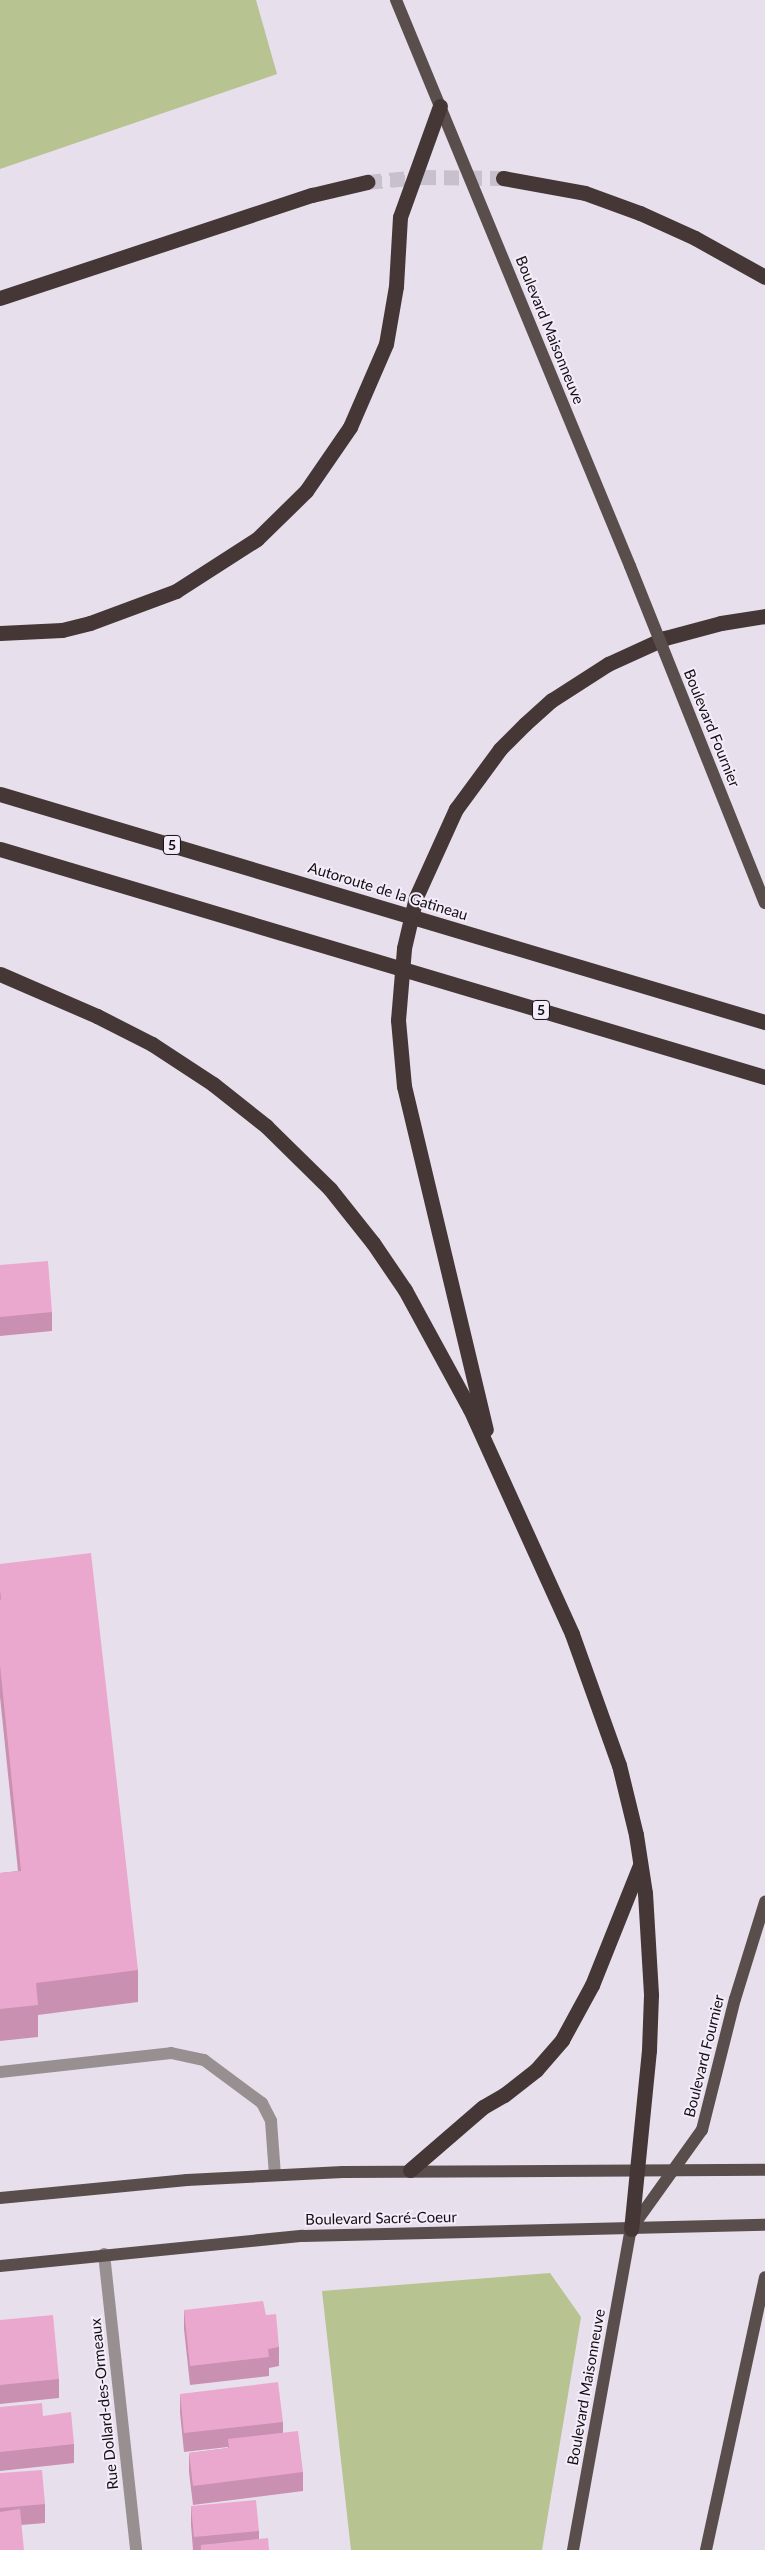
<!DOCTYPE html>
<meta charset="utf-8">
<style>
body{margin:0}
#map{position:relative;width:765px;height:2550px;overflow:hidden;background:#e8dfec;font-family:Lato,sans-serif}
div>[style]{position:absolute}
.green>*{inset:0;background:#b7c391}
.highway-tunnel>*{height:15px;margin-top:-7.5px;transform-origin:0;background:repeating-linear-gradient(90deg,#c8c0cc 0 15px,transparent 0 23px)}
.minor>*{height:12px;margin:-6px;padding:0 6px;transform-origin:6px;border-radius:6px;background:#989090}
.major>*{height:12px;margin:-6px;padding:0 6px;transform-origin:6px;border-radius:6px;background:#5a4e4d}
.highway>*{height:15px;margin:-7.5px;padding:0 7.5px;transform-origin:7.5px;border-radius:7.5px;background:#443736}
.major-bridge>*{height:12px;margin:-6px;padding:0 6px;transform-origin:6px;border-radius:6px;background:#5a4e4d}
.highway-bridge>*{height:15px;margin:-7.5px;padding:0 7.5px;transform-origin:7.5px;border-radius:7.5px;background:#443736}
.wall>*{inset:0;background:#ca90b1}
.building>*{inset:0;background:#eba8ce}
span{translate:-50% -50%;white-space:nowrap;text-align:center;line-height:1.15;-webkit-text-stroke:4px #f5ecf9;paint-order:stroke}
.shield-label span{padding:1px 4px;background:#f5ecf9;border:1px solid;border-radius:4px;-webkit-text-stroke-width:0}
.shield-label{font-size:14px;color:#131014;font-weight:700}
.street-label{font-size:15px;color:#131014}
</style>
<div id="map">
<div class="green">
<div style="clip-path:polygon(0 0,256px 0,277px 74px,0 169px)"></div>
<div style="clip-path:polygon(550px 2273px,581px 2317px,542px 2550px,351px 2550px,322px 2291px)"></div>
</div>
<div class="highway-tunnel">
<div style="left:367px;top:182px;width:54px;rotate:-5.3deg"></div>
<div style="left:421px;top:177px;width:82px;rotate:0.7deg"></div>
</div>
<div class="minor">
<div style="left:0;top:2072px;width:172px;rotate:-6.3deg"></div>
<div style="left:171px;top:2053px;width:34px;rotate:12deg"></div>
<div style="left:204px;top:2060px;width:72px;rotate:36.6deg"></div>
<div style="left:262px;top:2103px;width:20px;rotate:63deg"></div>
<div style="left:271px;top:2121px;width:54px;rotate:85.8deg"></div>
<div style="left:104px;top:2254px;width:298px;rotate:83.8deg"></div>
</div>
<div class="major">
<div style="left:396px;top:0;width:612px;rotate:67.54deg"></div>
<div style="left:0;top:2198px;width:188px;rotate:-5.5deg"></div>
<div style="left:187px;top:2180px;width:156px;rotate:-2.9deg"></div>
<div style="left:343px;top:2172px;width:422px;rotate:-0.3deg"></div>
<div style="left:0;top:2266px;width:304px;rotate:-5.7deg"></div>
<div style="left:303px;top:2236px;width:462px;rotate:-1.4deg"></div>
<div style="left:573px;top:2550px;width:326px;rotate:-79.8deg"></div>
<div style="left:631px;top:2229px;width:122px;rotate:-54.4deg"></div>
<div style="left:702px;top:2130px;width:135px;rotate:-75.9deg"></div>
<div style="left:735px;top:1999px;width:102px;rotate:-72.8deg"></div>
<div style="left:706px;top:2550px;width:279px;rotate:-77.8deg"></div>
</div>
<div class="highway">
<div style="left:503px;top:178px;width:83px;rotate:10.4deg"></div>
<div style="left:585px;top:193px;width:59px;rotate:20deg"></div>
<div style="left:640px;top:213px;width:60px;rotate:24.4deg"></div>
<div style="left:695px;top:238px;width:80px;rotate:29.1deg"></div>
<div style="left:0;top:298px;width:329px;rotate:-18.3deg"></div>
<div style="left:312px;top:195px;width:57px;rotate:-13.3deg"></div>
<div style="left:0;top:633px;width:62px;rotate:-2.8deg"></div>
<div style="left:62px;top:630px;width:29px;rotate:-14deg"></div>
<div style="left:90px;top:623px;width:92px;rotate:-20.4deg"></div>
<div style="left:176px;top:591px;width:96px;rotate:-32.7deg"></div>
<div style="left:257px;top:539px;width:69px;rotate:-44.4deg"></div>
<div style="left:306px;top:491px;width:78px;rotate:-55.5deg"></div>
<div style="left:350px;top:427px;width:90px;rotate:-66.6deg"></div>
<div style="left:386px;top:344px;width:59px;rotate:-80.2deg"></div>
<div style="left:396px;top:286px;width:69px;rotate:-86.7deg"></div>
<div style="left:400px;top:217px;width:118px;rotate:-70.2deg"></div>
<div style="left:0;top:794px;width:798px;rotate:16.6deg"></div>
<div style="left:456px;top:809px;width:74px;rotate:-53.7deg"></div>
<div style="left:500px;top:749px;width:35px;rotate:-45deg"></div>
<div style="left:525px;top:724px;width:36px;rotate:-42deg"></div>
<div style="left:552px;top:700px;width:67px;rotate:-32.7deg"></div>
<div style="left:608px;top:664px;width:63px;rotate:-24.5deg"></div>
<div style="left:665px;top:638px;width:58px;rotate:-15deg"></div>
<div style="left:721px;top:623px;width:45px;rotate:-9deg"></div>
<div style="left:0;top:849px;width:798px;rotate:16.6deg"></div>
<div style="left:0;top:974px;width:106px;rotate:23.4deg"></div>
<div style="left:97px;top:1016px;width:62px;rotate:27deg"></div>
<div style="left:152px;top:1044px;width:73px;rotate:33.3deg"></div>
<div style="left:213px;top:1084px;width:68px;rotate:38.4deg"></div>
<div style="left:266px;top:1126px;width:90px;rotate:44.5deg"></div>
<div style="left:330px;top:1189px;width:69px;rotate:51.5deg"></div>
<div style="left:373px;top:1243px;width:57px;rotate:55.8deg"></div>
<div style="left:405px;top:1290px;width:136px;rotate:61.4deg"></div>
<div style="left:470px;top:1409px;width:247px;rotate:65.6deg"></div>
<div style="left:572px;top:1634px;width:139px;rotate:70.3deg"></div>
<div style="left:619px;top:1765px;width:72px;rotate:76.3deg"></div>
<div style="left:636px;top:1835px;width:59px;rotate:81.2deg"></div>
<div style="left:645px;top:1893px;width:102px;rotate:86.6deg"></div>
<div style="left:651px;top:1995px;width:55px;rotate:92.1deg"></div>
<div style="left:649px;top:2050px;width:180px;rotate:95.7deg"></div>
<div style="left:404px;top:1086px;width:353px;rotate:76.6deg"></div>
<div style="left:410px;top:2170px;width:96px;rotate:-40.8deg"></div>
<div style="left:483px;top:2107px;width:24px;rotate:-30deg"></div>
<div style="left:504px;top:2095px;width:41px;rotate:-38deg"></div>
<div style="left:536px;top:2070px;width:40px;rotate:-49deg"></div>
<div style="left:562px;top:2040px;width:63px;rotate:-61.4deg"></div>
<div style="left:592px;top:1985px;width:129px;rotate:-68.2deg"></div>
</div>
<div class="major-bridge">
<div style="left:630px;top:566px;width:363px;rotate:68.2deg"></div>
</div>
<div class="highway-bridge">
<div style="left:404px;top:1086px;width:66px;rotate:-95.2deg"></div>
<div style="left:398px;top:1020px;width:72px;rotate:-85.2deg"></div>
<div style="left:404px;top:948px;width:52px;rotate:-76.8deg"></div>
<div style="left:416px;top:897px;width:97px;rotate:-65.6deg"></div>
</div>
<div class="wall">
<div style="clip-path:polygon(0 1265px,52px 1312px,52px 1331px,0 1336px)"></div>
<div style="clip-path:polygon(0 1564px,138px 1970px,138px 2002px,38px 2015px,38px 2037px,0 2041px,0 1873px,18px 1871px,0 1697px)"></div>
<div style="clip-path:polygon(184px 2310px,266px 2315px,279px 2347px,279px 2366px,269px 2368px,269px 2376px,190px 2385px,184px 2329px)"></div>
<div style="clip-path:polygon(0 2320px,59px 2379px,59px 2398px,0 2404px)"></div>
<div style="clip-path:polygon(180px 2394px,283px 2422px,283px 2433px,303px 2472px,303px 2491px,193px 2505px,189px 2472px,189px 2453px,228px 2448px,228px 2447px,184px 2452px,180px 2413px)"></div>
<div style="clip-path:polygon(0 2407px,43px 2416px,74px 2444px,74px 2463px,0 2471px)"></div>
<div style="clip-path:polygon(0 2473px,45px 2504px,45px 2523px,21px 2525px,0 2550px)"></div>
<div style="clip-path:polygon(191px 2506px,259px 2531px,259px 2539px,269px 2550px,193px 2550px,191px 2525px)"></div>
</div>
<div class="building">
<div style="clip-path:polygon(48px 1261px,52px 1312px,0 1317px,0 1265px)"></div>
<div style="clip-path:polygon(91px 1553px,138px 1970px,36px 1983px,38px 2005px,0 2009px,0 1873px,21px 1871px,0 1665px,0 1600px,1px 1599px,0 1589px,0 1564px)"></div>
<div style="clip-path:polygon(263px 2301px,266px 2315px,276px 2314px,279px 2347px,268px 2349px,269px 2357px,190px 2366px,184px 2310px)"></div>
<div style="clip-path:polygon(53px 2315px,59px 2379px,0 2385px,0 2320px)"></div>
<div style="clip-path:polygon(278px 2382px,283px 2422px,184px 2433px,180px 2394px)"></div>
<div style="clip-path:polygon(42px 2403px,43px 2416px,71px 2412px,74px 2444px,0 2452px,0 2407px)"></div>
<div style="clip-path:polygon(298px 2431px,303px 2472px,193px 2486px,189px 2453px,229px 2448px,228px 2439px)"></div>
<div style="clip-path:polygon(42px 2470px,45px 2504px,0 2508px,0 2473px)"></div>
<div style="clip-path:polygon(256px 2500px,259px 2531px,194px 2537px,191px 2506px)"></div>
<div style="clip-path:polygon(20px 2509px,24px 2550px,0 2550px,0 2512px)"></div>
<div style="clip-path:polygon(268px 2538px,269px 2550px,201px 2550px,201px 2545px)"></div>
</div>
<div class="shield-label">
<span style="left:172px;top:845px">5</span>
<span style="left:541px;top:1010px">5</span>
</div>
<div class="street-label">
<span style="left:550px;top:330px;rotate:68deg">Boulevard Maisonneuve</span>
<span style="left:712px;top:728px;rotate:68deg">Boulevard Fournier</span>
<span style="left:388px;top:891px;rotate:17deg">Autoroute de la Gatineau</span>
<span style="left:704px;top:2056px;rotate:-76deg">Boulevard Fournier</span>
<span style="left:381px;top:2218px;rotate:-1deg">Boulevard Sacré-Coeur</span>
<span style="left:586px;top:2387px;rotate:-80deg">Boulevard Maisonneuve</span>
<span style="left:104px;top:2404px;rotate:-96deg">Rue Dollard-des-Ormeaux</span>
</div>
</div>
